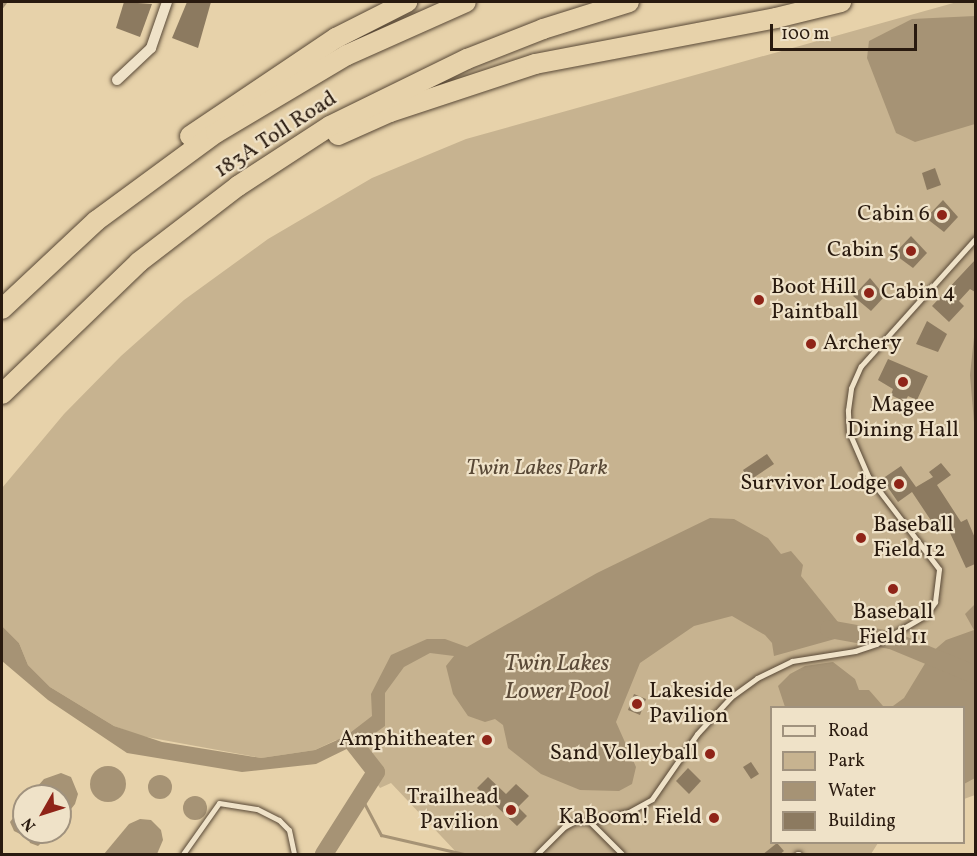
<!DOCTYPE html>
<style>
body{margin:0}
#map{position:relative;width:977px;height:856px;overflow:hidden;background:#e7d2aa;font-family:Vollkorn,serif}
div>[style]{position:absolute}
.green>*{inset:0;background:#c7b390}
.water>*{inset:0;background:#a69375}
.round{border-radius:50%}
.stream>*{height:3px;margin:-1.5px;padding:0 1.5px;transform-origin:1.5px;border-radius:1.5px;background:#a69375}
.river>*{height:18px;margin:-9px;padding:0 9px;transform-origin:9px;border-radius:9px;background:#a69375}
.building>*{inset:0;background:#8c7a60}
.roads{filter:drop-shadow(0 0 2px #584836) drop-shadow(0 0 2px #584836)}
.service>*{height:5px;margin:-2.5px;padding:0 2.5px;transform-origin:2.5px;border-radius:2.5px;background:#efe2c8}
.minor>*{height:10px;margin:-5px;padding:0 5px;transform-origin:5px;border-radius:5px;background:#efe2c8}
.motorway>*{height:20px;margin:-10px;padding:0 10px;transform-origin:10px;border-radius:10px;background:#e7d2aa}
.dots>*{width:16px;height:16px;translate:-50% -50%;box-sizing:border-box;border:3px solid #efe2c8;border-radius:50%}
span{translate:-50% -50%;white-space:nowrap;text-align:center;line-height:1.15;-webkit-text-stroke:4.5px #efe2c8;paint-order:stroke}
.street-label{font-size:22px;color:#291a0f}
.poi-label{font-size:22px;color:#291a0f}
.right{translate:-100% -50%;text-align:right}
.left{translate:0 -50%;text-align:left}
.park-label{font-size:22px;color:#584836;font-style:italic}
.water-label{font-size:24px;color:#5b4a38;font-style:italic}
.frame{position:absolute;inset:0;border:3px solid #291a0f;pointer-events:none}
.legend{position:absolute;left:770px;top:706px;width:195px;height:138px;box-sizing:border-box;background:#efe2c8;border:2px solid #a0927e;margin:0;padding:8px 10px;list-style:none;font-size:18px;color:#291a0f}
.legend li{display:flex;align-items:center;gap:12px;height:30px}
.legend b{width:30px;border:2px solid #a0927e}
.north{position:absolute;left:12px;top:784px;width:60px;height:60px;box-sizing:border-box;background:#efe2c8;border:2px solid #a0927e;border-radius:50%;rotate:231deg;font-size:16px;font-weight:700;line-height:24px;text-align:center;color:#291a0f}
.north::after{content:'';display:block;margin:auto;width:21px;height:27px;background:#8f2418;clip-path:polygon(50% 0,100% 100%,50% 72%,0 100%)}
.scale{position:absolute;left:770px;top:24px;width:147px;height:27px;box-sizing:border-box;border:3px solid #291a0f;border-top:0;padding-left:8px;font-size:18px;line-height:21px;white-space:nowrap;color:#291a0f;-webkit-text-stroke:4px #efe2c8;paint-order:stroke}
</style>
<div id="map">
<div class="green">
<div style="clip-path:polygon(957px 2px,975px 2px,975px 795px,964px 799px,964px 708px,772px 708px,772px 842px,878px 843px,871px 854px,458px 854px,391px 783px,380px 788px,350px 746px,336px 740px,315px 750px,261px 758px,141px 736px,114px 726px,50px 687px,28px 665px,19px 643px,2px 626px,2px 488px,64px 414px,121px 356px,184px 300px,268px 239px,372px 178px,466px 139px)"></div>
</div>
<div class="water">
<div style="clip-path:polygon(975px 16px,975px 124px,915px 142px,896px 133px,867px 58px,869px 41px,912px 19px)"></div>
<div style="clip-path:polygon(975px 328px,975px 434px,970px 375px)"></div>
<div style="clip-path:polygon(710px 518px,734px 519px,768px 538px,781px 554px,791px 551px,803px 565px,801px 576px,842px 627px,854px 631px,847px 640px,842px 637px,774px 656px,772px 643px,765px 635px,732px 616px,694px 626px,640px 663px,616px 722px,636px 767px,632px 784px,619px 791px,580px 790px,541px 774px,508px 748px,503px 725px,495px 719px,485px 722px,468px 716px,453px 694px,446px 666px,454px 656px,430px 653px,404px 667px,385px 693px,385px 726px,367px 739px,316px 764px,242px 772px,127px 753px,48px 700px,2px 661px,2px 626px,19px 643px,28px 665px,50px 687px,114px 726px,162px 742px,261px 758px,315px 750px,346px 736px,372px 716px,371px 694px,391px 655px,427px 639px,445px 639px,467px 647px,597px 573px)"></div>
<div style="clip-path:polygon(975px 604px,975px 778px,964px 784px,964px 708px,785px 707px,778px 686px,790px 674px,805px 666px,833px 662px,855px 679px,859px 690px,869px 690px,883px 706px,893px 706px,904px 698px,932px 652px,946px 640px,974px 630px,965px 614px)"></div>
<div class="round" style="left:90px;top:766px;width:36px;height:36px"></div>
<div style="clip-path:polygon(61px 773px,71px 777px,78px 794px,75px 804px,60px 823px,60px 796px,29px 796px,44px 779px)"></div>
<div class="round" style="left:148px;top:775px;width:24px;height:24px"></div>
<div class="round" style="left:183px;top:796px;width:24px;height:24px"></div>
<div style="clip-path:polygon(24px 803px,26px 832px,20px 834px,14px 831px,10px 822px)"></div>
<div style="clip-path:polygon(140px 819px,151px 820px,161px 830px,163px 840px,157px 854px,104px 854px,129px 824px)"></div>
<div style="clip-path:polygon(26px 832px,53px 832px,38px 846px,30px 843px)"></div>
</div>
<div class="stream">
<div style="left:2px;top:6px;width:5px;rotate:-53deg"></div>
<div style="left:362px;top:799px;width:41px;rotate:62.2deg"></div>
<div style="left:381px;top:835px;width:85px;rotate:12.9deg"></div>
</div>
<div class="river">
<div style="left:829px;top:629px;width:63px;rotate:10.1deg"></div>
<div style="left:891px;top:640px;width:92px;rotate:22.4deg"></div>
<div style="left:324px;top:854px;width:97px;rotate:-57.6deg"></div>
<div style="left:376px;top:772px;width:36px;rotate:-128deg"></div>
</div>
<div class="building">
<div style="clip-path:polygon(124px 2px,152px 4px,140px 37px,116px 28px)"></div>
<div style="clip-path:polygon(187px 2px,211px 2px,198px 48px,172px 38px)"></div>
<div style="clip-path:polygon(935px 168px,941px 185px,927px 190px,922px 173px)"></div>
<div style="clip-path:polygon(943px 200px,958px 217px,944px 232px,926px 218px)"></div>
<div style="clip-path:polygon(911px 236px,927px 253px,913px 268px,894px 254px)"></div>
<div style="clip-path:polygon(975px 260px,975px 292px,970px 289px,959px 301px,964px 306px,949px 322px,932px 306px)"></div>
<div style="clip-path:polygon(870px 278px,885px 296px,871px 311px,853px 296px)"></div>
<div style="clip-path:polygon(927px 321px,947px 334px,938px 352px,916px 344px)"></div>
<div style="clip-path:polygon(888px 359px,928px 376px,917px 400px,908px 396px,905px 402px,891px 395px,893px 389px,878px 380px)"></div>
<div style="clip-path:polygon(767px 454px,774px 464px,750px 480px,743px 470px)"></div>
<div style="clip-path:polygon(941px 463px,951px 475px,937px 485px,961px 522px,967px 519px,975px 538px,975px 564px,966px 568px,945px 522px,936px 528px,912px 492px,898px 502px,882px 479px,901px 466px,916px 487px,933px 477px,929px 472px)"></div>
<div style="clip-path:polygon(634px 694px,646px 699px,640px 715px,628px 710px)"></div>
<div style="clip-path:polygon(751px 762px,759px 774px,751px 779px,743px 767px)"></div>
<div style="clip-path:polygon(688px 768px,701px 781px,689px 794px,676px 781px)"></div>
<div style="clip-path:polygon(488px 777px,506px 794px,516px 784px,529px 796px,518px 807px,527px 816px,517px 826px,477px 788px)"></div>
<div style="clip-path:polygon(777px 843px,784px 851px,779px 855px,762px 855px)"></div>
</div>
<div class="roads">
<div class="service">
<div style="left:183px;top:854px;width:62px;rotate:-54.8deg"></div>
<div style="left:219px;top:803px;width:38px;rotate:9deg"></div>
<div style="left:257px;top:809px;width:25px;rotate:27deg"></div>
<div style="left:279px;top:820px;width:14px;rotate:45deg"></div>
<div style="left:289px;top:830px;width:25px;rotate:78deg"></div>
<div style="left:537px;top:854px;width:38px;rotate:-45deg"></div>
<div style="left:564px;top:827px;width:13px;rotate:-29deg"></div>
<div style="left:575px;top:821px;width:14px"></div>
<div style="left:622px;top:854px;width:47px;rotate:-135deg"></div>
<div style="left:589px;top:821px;width:41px;rotate:-12.7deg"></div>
<div style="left:629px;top:812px;width:26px;rotate:-29deg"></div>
<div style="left:652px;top:799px;width:79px;rotate:-55.3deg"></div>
<div style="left:697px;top:734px;width:50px;rotate:-47.4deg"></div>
<div style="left:731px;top:697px;width:32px;rotate:-36deg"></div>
<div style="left:757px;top:678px;width:39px;rotate:-26deg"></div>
<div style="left:792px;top:661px;width:64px;rotate:-9deg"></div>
<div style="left:855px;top:651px;width:22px;rotate:-18deg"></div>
<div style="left:876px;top:644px;width:58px;rotate:-30.1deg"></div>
<div style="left:926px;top:615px;width:16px;rotate:-55deg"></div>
<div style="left:935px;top:602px;width:33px;rotate:-83deg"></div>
<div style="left:939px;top:569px;width:117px;rotate:-127.4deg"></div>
<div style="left:868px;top:476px;width:48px;rotate:-113.4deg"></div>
<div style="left:849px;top:432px;width:22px;rotate:-93deg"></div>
<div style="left:848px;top:410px;width:22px;rotate:-82deg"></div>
<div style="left:851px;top:388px;width:24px;rotate:-66deg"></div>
<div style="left:861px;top:366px;width:172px;rotate:-48.1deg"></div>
<div style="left:797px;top:854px;width:2px"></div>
</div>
<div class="minor">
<div style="left:117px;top:80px;width:47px;rotate:-43.3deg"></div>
<div style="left:151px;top:48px;width:49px;rotate:-70.8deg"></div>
</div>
<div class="motorway">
<div style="left:338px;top:135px;width:57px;rotate:-23.9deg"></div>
<div style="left:390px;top:112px;width:153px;rotate:-18.3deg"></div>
<div style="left:535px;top:64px;width:245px;rotate:-10.8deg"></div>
<div style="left:776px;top:18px;width:67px;rotate:-13.8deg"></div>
<div style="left:190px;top:136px;width:176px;rotate:-33.9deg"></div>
<div style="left:336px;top:38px;width:80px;rotate:-26.9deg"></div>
<div style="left:2px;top:309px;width:129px;rotate:-43.1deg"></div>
<div style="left:96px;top:221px;width:149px;rotate:-36.3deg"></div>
<div style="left:216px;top:133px;width:152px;rotate:-30.8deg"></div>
<div style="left:347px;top:55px;width:130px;rotate:-24deg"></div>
<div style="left:2px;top:394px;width:190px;rotate:-43.9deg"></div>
<div style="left:139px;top:262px;width:125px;rotate:-37.5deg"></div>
<div style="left:238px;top:186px;width:110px;rotate:-33.1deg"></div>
<div style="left:330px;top:126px;width:153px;rotate:-26.1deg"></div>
<div style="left:467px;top:59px;width:82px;rotate:-21.5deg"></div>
<div style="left:543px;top:29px;width:90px;rotate:-17.4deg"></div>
</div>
</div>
<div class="dots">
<div style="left:942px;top:215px;background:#8f2418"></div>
<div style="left:911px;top:251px;background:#8f2418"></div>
<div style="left:869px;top:293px;background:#8f2418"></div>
<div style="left:759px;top:300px;background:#8f2418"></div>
<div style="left:811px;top:344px;background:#8f2418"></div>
<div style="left:903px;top:382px;background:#8f2418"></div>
<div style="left:899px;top:484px;background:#8f2418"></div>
<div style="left:861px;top:538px;background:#8f2418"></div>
<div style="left:893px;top:589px;background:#8f2418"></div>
<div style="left:637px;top:704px;background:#8f2418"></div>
<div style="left:487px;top:740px;background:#8f2418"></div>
<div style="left:710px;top:754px;background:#8f2418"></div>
<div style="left:511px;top:810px;background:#8f2418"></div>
<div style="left:714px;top:818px;background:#8f2418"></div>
</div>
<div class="street-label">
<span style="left:276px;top:135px;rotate:-33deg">183A Toll Road</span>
</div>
<div class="poi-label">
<span class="right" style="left:930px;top:215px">Cabin 6</span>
<span class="right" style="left:899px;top:251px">Cabin 5</span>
<span class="left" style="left:771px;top:300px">Boot Hill<br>Paintball</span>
<span class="left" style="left:881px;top:293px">Cabin 4</span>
<span class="left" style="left:823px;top:344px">Archery</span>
<span style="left:903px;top:418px">Magee<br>Dining Hall</span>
<span class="right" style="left:887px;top:484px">Survivor Lodge</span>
<span class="left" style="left:873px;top:538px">Baseball<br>Field 12</span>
<span style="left:893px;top:625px">Baseball<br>Field 11</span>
<span class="left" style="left:649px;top:704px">Lakeside<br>Pavilion</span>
<span class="right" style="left:475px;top:740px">Amphitheater</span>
<span class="right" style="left:698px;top:754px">Sand Volleyball</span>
<span class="right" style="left:499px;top:810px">Trailhead<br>Pavilion</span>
<span class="right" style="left:702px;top:818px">KaBoom! Field</span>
</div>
<div class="park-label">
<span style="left:537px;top:469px">Twin Lakes Park</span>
</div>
<div class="water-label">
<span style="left:557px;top:679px">Twin Lakes<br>Lower Pool</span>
</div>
<div class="frame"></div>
<ul class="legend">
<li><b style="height:8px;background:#efe2c8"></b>Road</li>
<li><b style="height:16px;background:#c7b390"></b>Park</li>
<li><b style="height:16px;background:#a69375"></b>Water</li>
<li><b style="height:16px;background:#8c7a60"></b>Building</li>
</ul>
<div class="north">N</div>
<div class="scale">100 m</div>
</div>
